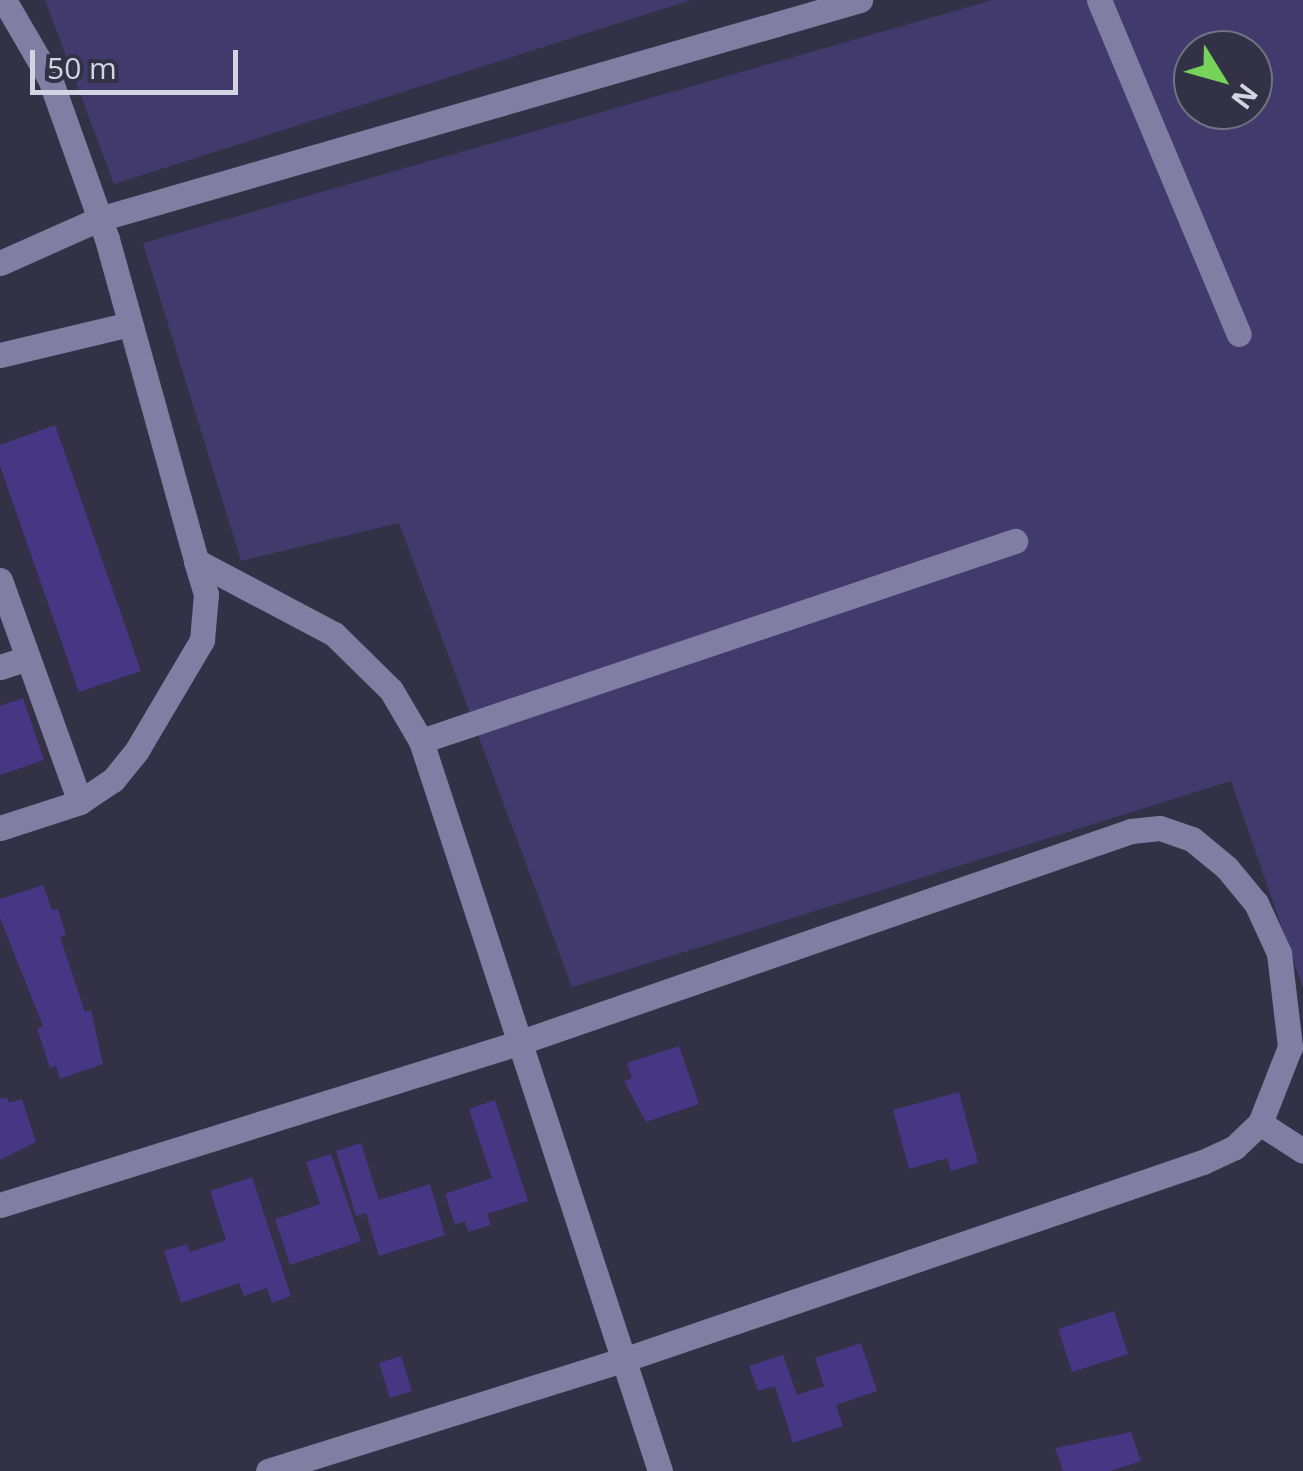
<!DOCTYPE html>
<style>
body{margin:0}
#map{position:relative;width:1303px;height:1471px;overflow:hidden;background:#333146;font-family:"Open Sans",sans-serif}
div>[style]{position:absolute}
.green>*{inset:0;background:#423a6d}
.building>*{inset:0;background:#463683}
.minor>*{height:25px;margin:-12.5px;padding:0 12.5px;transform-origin:12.5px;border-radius:12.5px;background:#817ea3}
span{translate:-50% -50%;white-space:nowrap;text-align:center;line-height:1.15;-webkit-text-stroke:9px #333146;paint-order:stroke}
.north{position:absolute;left:1173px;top:30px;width:100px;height:100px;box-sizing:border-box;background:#333146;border:2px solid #737284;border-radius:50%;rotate:127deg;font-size:28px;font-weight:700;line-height:40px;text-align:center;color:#d4d3e1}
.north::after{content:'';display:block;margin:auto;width:35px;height:45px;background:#77d259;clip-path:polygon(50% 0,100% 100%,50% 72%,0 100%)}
.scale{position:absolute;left:30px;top:50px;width:208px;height:45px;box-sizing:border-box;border:5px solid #d4d3e1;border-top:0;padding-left:12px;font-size:30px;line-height:35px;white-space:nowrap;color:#d4d3e1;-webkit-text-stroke:8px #333146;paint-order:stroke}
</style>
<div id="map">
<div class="green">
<div style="clip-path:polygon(45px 0,691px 0,114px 184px)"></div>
<div style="clip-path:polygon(evenodd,993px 0,1303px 0,1303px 988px,1231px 781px,572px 987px,399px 523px,241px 561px,143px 243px,993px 0,1193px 50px,1253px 50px,1253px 110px,1193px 110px,1193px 50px)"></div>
</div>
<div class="building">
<div style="clip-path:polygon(55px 425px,141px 671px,79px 692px,0 466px,0 445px)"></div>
<div style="clip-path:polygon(23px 698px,44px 760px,0 775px,0 706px)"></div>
<div style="clip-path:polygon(43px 885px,52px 910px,58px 909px,66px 935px,60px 937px,85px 1012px,91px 1010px,103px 1064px,60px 1079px,56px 1066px,50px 1068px,37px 1028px,43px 1026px,0 918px,0 899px)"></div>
<div style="clip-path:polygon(679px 1046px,699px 1104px,646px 1122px,624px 1081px,632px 1078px,627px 1063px)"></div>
<div style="clip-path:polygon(959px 1092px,978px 1163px,951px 1171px,947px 1158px,909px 1169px,893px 1110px)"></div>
<div style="clip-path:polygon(7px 1097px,9px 1103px,22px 1099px,36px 1142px,0 1160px,0 1099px)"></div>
<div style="clip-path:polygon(495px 1100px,528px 1201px,487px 1214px,491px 1225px,468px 1232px,465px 1221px,455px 1225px,445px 1194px,492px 1178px,469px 1109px)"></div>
<div style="clip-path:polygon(361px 1143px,379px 1200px,430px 1184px,445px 1235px,379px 1256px,366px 1213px,356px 1216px,336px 1151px)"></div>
<div style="clip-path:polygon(331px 1154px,361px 1241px,290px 1265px,275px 1219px,320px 1204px,306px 1162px)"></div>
<div style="clip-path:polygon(252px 1177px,291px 1296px,272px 1303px,267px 1288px,244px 1296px,239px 1283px,181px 1303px,164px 1251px,187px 1244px,190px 1252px,226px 1240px,210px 1191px)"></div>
<div style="clip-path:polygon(1114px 1311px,1128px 1354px,1072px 1372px,1058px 1329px)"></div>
<div style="clip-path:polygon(861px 1343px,877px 1391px,836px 1405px,843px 1426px,793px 1443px,775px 1386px,758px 1391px,749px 1366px,783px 1355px,797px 1395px,824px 1386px,815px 1358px)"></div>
<div style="clip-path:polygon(401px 1356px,412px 1391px,390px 1398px,379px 1363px)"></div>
<div style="clip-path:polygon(1131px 1432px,1141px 1461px,1110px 1471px,1063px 1471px,1055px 1448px)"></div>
</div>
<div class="minor">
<div style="left:4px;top:0;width:91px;rotate:59.8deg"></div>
<div style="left:50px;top:79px;width:170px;rotate:70.4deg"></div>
<div style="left:107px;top:239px;width:334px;rotate:74.5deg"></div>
<div style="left:196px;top:561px;width:156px;rotate:27.9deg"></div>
<div style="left:334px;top:634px;width:80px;rotate:44.5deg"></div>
<div style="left:391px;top:690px;width:59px;rotate:59.5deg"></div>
<div style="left:421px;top:741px;width:768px;rotate:71.87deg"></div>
<div style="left:1099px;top:0;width:362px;rotate:67.3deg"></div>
<div style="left:0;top:263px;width:108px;rotate:-24deg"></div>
<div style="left:99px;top:219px;width:792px;rotate:-16.05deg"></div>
<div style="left:0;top:355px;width:134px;rotate:-13.4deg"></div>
<div style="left:0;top:580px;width:236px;rotate:70.2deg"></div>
<div style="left:0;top:667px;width:29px;rotate:-18deg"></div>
<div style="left:421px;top:741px;width:627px;rotate:-18.61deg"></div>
<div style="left:0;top:828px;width:84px;rotate:-18deg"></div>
<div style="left:80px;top:802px;width:40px;rotate:-34deg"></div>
<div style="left:113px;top:780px;width:38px;rotate:-51deg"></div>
<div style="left:137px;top:750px;width:128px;rotate:-59.4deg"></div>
<div style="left:202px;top:640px;width:46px;rotate:-85deg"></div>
<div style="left:206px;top:594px;width:34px;rotate:-107deg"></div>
<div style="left:0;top:1205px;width:543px;rotate:-17.37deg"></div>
<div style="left:518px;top:1043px;width:649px;rotate:-19.08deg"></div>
<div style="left:1131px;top:831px;width:29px;rotate:-6deg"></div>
<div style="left:1160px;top:828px;width:34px;rotate:19deg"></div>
<div style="left:1192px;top:839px;width:45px;rotate:39.6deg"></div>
<div style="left:1227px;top:868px;width:45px;rotate:50.4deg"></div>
<div style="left:1256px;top:903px;width:55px;rotate:65.3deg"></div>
<div style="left:1279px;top:953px;width:95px;rotate:83.3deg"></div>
<div style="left:1290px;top:1047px;width:82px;rotate:111.5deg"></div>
<div style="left:1260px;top:1123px;width:51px;rotate:33.1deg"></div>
<div style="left:268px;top:1471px;width:372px;rotate:-17.4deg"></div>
<div style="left:623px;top:1360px;width:613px;rotate:-18.85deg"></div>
<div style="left:1203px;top:1162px;width:35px;rotate:-25deg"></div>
<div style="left:1235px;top:1147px;width:35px;rotate:-44deg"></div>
</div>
<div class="north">N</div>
<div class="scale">50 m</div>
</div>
